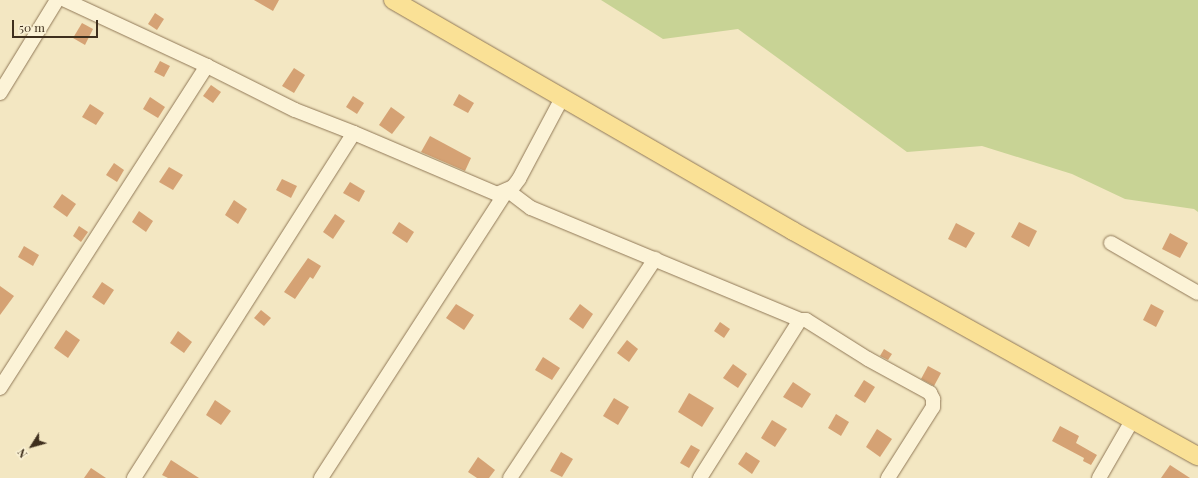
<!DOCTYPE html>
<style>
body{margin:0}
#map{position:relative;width:1198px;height:478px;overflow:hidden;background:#f3e7c2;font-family:"Playfair Display",serif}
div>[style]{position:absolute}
.green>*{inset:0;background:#c8d395}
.building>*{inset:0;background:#d5a274}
.roads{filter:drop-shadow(0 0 1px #907857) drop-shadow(0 0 1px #907857)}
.minor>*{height:14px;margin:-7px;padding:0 7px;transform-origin:7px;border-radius:7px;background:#fcf3d7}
.major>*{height:18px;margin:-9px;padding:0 9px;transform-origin:9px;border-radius:9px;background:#fae196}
span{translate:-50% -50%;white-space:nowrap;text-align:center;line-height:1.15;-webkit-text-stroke:3px #f9f0d3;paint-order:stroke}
.north{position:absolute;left:12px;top:426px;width:40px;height:40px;-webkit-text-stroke:3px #f9f0d3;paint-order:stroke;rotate:233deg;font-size:11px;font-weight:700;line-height:16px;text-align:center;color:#3e2f1d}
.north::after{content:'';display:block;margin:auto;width:14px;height:18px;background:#3e2f1d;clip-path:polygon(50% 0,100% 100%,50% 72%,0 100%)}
.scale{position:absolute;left:12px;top:20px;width:86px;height:18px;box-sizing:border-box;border:2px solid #3e2f1d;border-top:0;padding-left:5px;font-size:12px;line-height:14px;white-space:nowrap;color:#3e2f1d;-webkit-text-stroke:3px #f9f0d3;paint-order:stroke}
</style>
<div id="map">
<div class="green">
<div style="clip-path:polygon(601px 0,1198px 0,1198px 212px,1194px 209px,1125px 199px,1072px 174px,982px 146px,907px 152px,738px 29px,663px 39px)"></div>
</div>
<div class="building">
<div style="clip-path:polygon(254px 0,279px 0,273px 11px)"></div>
<div style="clip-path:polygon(155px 13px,164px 19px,157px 30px,148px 24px)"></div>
<div style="clip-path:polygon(82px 23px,93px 29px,85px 45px,73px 38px)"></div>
<div style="clip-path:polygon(160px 61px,170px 66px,164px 77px,154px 72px)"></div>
<div style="clip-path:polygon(294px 68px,305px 75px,294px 93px,282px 86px)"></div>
<div style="clip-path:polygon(211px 85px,221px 92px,213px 103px,203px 96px)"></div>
<div style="clip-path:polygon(459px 94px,474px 103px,468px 113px,453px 105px)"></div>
<div style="clip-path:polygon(353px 96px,364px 103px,357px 114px,346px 107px)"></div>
<div style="clip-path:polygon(150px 97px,165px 107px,158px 118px,143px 109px)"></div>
<div style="clip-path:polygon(90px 104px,104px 113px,96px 125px,82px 117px)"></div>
<div style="clip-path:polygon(391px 107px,405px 117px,392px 134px,379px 125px)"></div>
<div style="clip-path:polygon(430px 136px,471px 158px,465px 171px,421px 152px)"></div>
<div style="clip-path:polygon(114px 163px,124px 170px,117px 182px,106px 175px)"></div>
<div style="clip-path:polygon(169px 167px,183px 175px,173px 190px,159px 182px)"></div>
<div style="clip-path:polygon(282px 179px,297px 186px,291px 198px,276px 190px)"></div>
<div style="clip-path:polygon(350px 182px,365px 191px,359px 202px,343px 193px)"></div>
<div style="clip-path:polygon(62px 194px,76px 204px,67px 217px,53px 207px)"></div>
<div style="clip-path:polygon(234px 200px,247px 209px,238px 224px,225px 215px)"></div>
<div style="clip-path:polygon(139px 211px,153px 221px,146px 232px,132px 222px)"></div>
<div style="clip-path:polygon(335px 214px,345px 221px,333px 239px,323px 232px)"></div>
<div style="clip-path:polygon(399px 222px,414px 232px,407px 243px,392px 233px)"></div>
<div style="clip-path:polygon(1019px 222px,1037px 231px,1029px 247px,1011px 237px)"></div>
<div style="clip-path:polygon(956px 223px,975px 233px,966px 248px,948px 239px)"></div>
<div style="clip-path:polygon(79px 226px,88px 232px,81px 242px,73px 236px)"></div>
<div style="clip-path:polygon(1170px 233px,1188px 243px,1180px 258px,1162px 249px)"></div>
<div style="clip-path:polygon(24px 246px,39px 255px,33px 266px,18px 257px)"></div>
<div style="clip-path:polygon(308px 258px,321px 266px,313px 279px,310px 277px,295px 299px,284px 292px)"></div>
<div style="clip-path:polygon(102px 282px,114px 290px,104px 305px,92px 297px)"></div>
<div style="clip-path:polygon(0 286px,14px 296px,0 315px)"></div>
<div style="clip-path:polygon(456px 304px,474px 315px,464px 330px,446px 318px)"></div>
<div style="clip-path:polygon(580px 304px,593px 314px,583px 329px,569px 319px)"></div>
<div style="clip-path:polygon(1151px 304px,1164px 311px,1156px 327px,1143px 320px)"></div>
<div style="clip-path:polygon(261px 310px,271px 318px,264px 326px,254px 318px)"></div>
<div style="clip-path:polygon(720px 322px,730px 329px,724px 338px,714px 331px)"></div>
<div style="clip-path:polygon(66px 330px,80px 340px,68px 358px,54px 348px)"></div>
<div style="clip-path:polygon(178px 331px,192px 342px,184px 353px,170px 343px)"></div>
<div style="clip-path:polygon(627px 340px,638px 349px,629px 362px,617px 353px)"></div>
<div style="clip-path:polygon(884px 349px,892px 354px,888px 360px,880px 356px)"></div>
<div style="clip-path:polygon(543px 357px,560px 368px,552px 380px,535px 370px)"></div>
<div style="clip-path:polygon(733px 364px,747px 374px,738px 388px,723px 378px)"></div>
<div style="clip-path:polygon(928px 366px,941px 373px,934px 386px,921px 379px)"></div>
<div style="clip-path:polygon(864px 380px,875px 387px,865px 403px,854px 396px)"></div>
<div style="clip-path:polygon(793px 382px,811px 394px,802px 408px,783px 397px)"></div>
<div style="clip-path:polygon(689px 393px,714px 408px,702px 427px,678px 412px)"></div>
<div style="clip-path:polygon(614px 398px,629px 407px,618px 425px,603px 416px)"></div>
<div style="clip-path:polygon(215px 400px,231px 411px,221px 425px,206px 415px)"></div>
<div style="clip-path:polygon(836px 414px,849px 422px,841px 436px,828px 428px)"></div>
<div style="clip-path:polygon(772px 420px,787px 429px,775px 447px,761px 438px)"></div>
<div style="clip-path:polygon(1060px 426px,1079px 436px,1076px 443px,1097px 455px,1091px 465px,1083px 461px,1084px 458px,1052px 441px)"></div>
<div style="clip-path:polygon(877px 429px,892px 439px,880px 457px,866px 447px)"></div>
<div style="clip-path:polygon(691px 445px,700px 450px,689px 468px,680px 463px)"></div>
<div style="clip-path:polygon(561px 452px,573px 459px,562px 477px,550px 471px)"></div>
<div style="clip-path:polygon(746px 452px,760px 461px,752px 474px,738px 464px)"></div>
<div style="clip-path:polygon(478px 457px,495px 470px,489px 478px,477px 478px,468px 472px)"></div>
<div style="clip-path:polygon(171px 460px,199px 478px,168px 478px,162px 475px)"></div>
<div style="clip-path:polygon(1170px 465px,1190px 478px,1161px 478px)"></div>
<div style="clip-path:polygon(91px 468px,106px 478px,84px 478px)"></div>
</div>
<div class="roads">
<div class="minor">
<div style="left:65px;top:0;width:157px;rotate:24.9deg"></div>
<div style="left:207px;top:66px;width:98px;rotate:26.6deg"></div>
<div style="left:295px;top:110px;width:63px;rotate:21.3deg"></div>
<div style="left:354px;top:133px;width:155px;rotate:23.1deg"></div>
<div style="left:497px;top:194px;width:17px;rotate:-24deg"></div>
<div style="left:513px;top:187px;width:10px;rotate:-53deg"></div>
<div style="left:519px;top:179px;width:92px;rotate:-62deg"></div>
<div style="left:0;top:93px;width:109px;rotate:-58.5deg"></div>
<div style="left:1111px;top:243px;width:100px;rotate:29.9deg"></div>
<div style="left:0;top:388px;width:383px;rotate:-57.3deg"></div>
<div style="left:134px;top:478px;width:409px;rotate:-57.5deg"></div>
<div style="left:321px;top:478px;width:343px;rotate:-57.1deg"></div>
<div style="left:507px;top:190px;width:30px;rotate:37deg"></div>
<div style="left:531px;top:208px;width:291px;rotate:22.6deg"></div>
<div style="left:800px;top:320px;width:6px"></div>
<div style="left:806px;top:320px;width:73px;rotate:32.2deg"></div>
<div style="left:868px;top:359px;width:71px;rotate:28.7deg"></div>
<div style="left:930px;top:393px;width:7px;rotate:63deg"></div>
<div style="left:933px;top:399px;width:8px;rotate:90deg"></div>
<div style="left:933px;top:407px;width:84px;rotate:122.4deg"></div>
<div style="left:510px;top:478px;width:263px;rotate:-56.5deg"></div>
<div style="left:700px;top:478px;width:187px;rotate:-57.7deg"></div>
<div style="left:1099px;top:478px;width:68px;rotate:-60deg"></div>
</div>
<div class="major">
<div style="left:393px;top:0;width:462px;rotate:30deg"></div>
<div style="left:793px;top:231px;width:463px;rotate:29.1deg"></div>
</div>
</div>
<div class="north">N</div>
<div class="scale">50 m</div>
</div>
